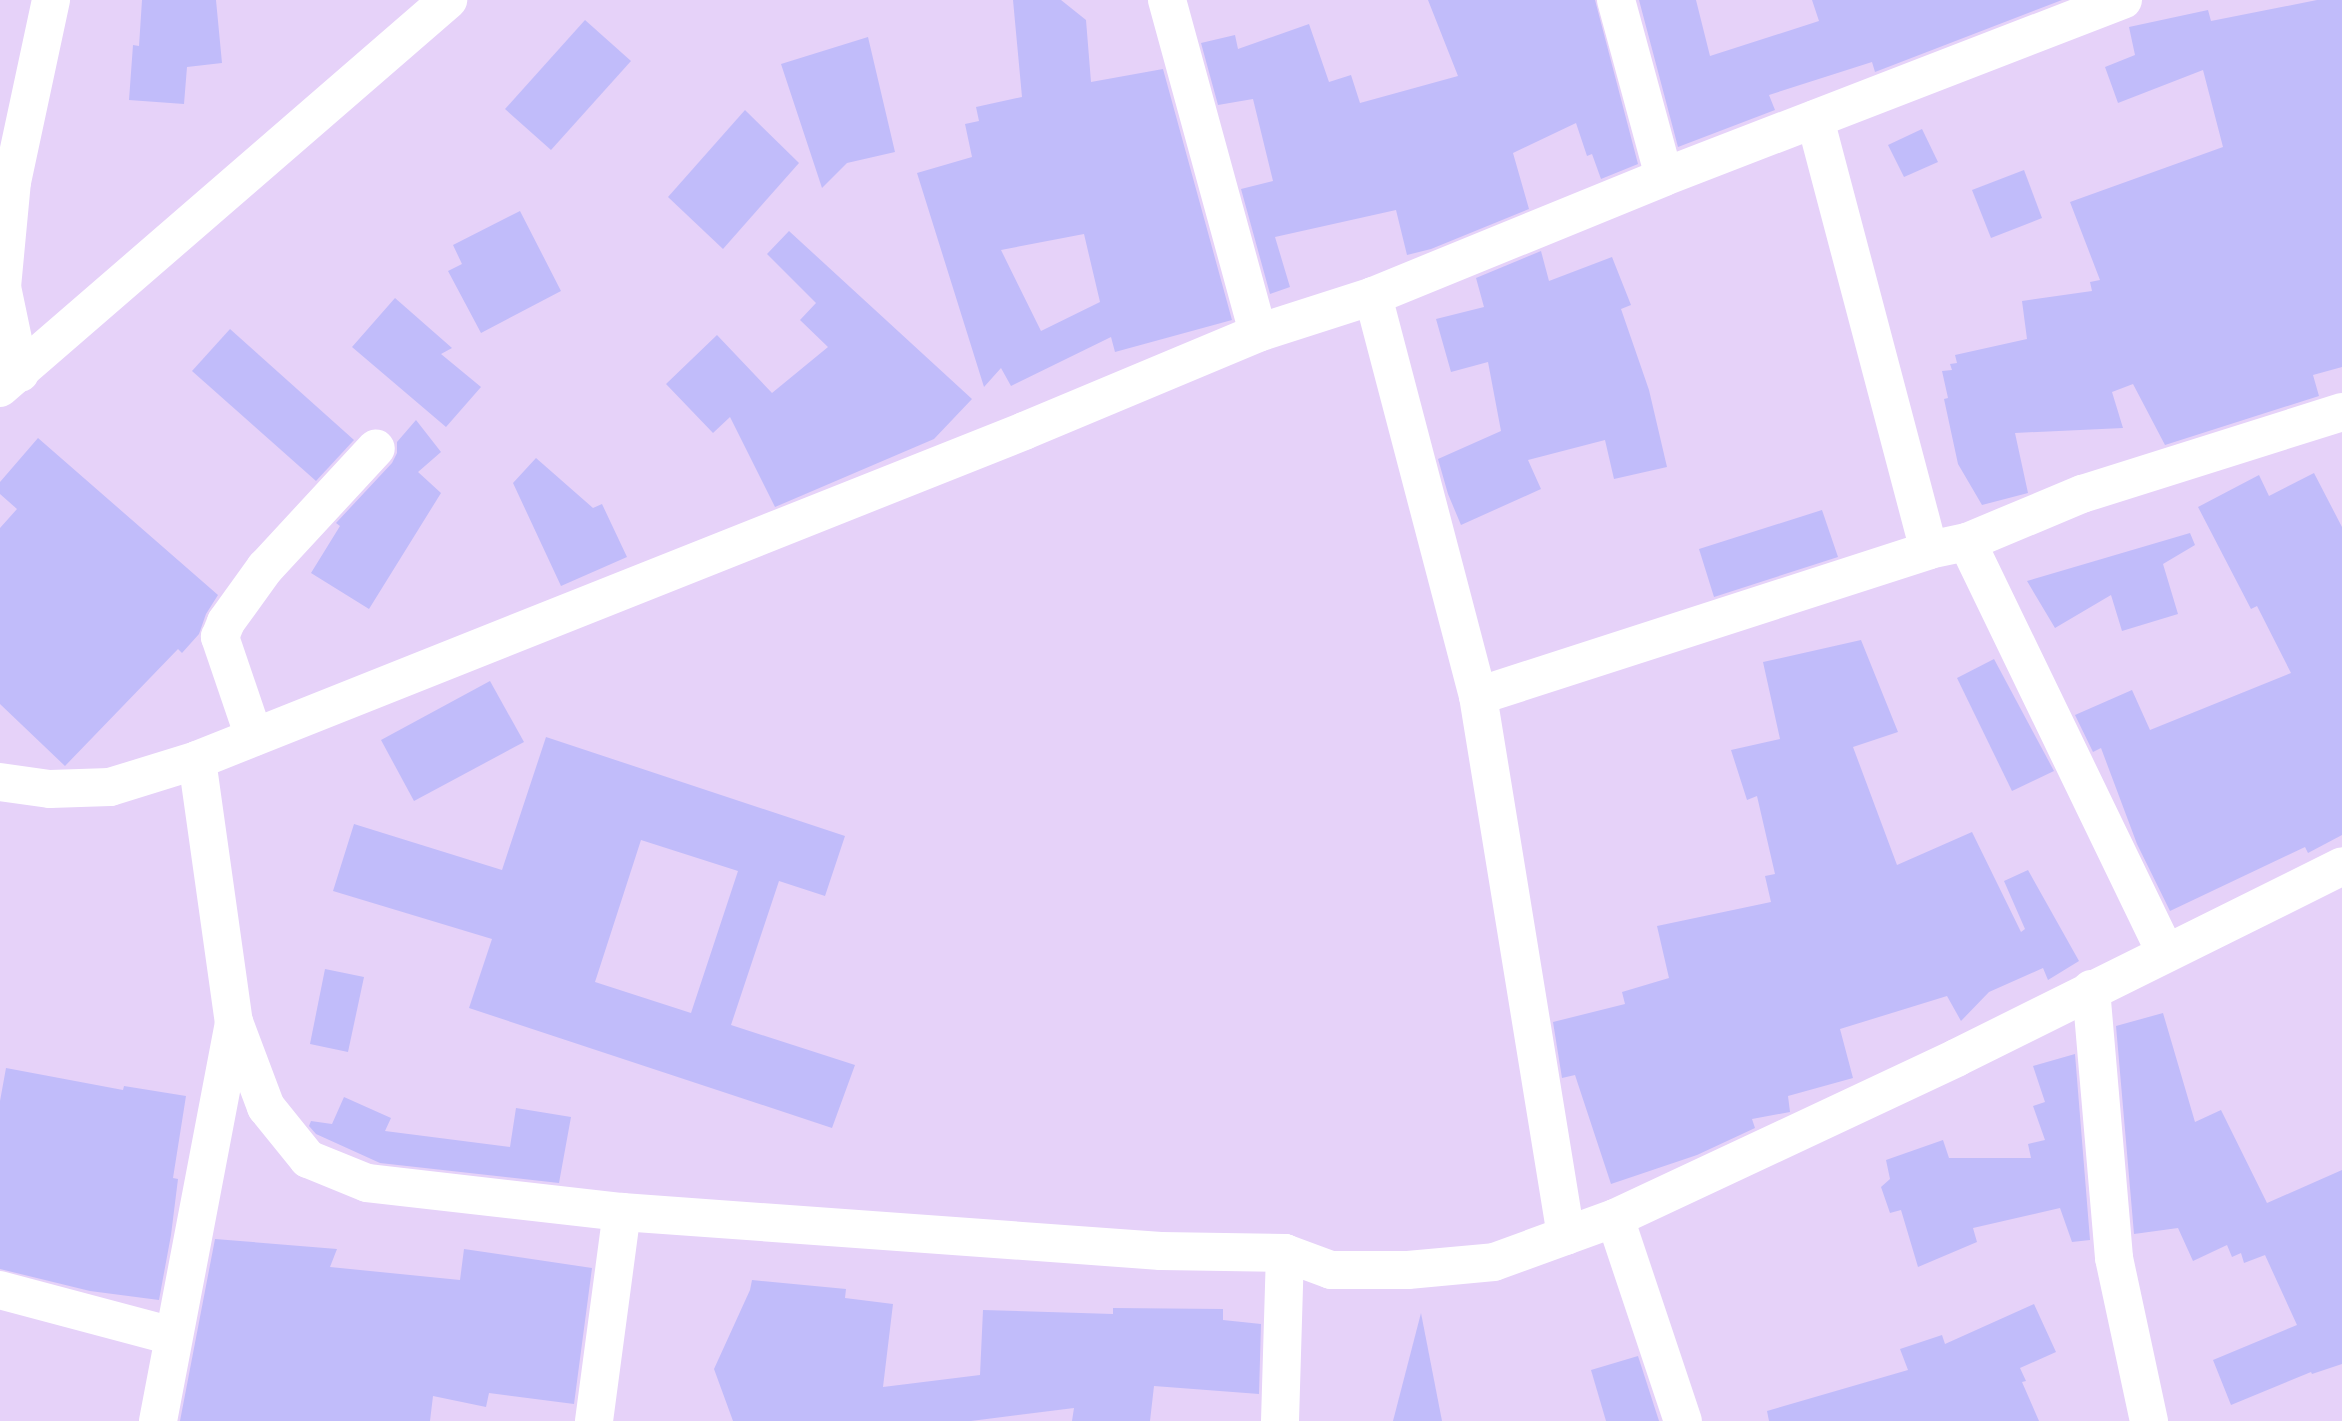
<!DOCTYPE html>
<style>
body{margin:0}
#map{position:relative;width:2342px;height:1421px;overflow:hidden;background:#e6d2f9;font-family:Cabin,sans-serif}
div>[style]{position:absolute}
.building>*{inset:0;background:#c1bcfa}
.minor>*{height:38px;margin:-19px;padding:0 19px;transform-origin:19px;border-radius:19px;background:#fff}
.major>*{height:38px;margin:-19px;padding:0 19px;transform-origin:19px;border-radius:19px;background:#fff}
span{translate:-50% -50%;white-space:nowrap;text-align:center;line-height:1.15;-webkit-text-stroke:7px #e6d2f9;paint-order:stroke}
</style>
<div id="map">
<div class="building">
<div style="clip-path:polygon(142px 0,216px 0,222px 63px,187px 67px,184px 104px,129px 100px,133px 45px,139px 46px)"></div>
<div style="clip-path:polygon(evenodd,1013px 0,1061px 0,1086px 20px,1091px 82px,1163px 69px,1232px 320px,1115px 352px,1111px 337px,1011px 386px,1001px 368px,984px 387px,917px 173px,972px 157px,965px 124px,979px 121px,976px 107px,1022px 97px,1013px 0,1084px 234px,1100px 302px,1041px 331px,1001px 250px,1084px 234px)"></div>
<div style="clip-path:polygon(1428px 0,1595px 0,1638px 164px,1601px 179px,1592px 154px,1587px 156px,1576px 123px,1513px 153px,1529px 209px,1431px 249px,1407px 255px,1396px 210px,1275px 237px,1290px 287px,1270px 294px,1241px 189px,1273px 181px,1253px 99px,1218px 105px,1201px 43px,1235px 35px,1238px 49px,1309px 24px,1329px 82px,1351px 75px,1360px 103px,1458px 76px)"></div>
<div style="clip-path:polygon(1639px 0,1696px 0,1710px 56px,1819px 21px,1812px 0,2062px 0,1875px 72px,1872px 62px,1769px 95px,1775px 110px,1678px 147px)"></div>
<div style="clip-path:polygon(2317px 0,2342px 0,2342px 367px,2313px 375px,2319px 396px,2165px 445px,2133px 384px,2112px 392px,2123px 428px,2015px 433px,2028px 493px,1982px 505px,1958px 464px,1944px 399px,1948px 398px,1942px 371px,1952px 370px,1950px 364px,1957px 363px,1955px 355px,2027px 339px,2022px 301px,2092px 291px,2090px 282px,2100px 280px,2070px 202px,2223px 147px,2203px 70px,2118px 103px,2105px 67px,2135px 55px,2129px 27px,2208px 10px,2211px 21px)"></div>
<div style="clip-path:polygon(585px 20px,631px 61px,551px 150px,505px 109px)"></div>
<div style="clip-path:polygon(868px 37px,895px 152px,847px 163px,822px 188px,781px 64px)"></div>
<div style="clip-path:polygon(745px 110px,799px 163px,723px 249px,668px 197px)"></div>
<div style="clip-path:polygon(1922px 129px,1938px 162px,1904px 177px,1888px 145px)"></div>
<div style="clip-path:polygon(2024px 170px,2042px 218px,1991px 238px,1972px 190px)"></div>
<div style="clip-path:polygon(520px 211px,561px 291px,481px 333px,448px 271px,462px 264px,453px 245px)"></div>
<div style="clip-path:polygon(789px 231px,972px 399px,934px 439px,775px 507px,730px 417px,713px 433px,666px 384px,717px 335px,772px 393px,828px 347px,800px 320px,816px 303px,767px 254px)"></div>
<div style="clip-path:polygon(1541px 251px,1549px 281px,1612px 257px,1631px 305px,1621px 309px,1649px 390px,1667px 467px,1614px 479px,1605px 440px,1528px 460px,1541px 489px,1461px 525px,1448px 494px,1438px 459px,1501px 431px,1488px 362px,1451px 372px,1436px 319px,1484px 307px,1476px 278px)"></div>
<div style="clip-path:polygon(395px 298px,452px 348px,441px 354px,481px 387px,446px 427px,352px 347px)"></div>
<div style="clip-path:polygon(230px 329px,354px 440px,316px 481px,192px 371px)"></div>
<div style="clip-path:polygon(416px 420px,441px 452px,418px 472px,441px 493px,369px 609px,311px 573px,340px 526px,336px 523px,392px 463px,397px 453px,397px 442px)"></div>
<div style="clip-path:polygon(38px 438px,218px 595px,206px 614px,199px 634px,182px 653px,178px 649px,65px 766px,0 704px,0 528px,17px 509px,0 494px,0 482px)"></div>
<div style="clip-path:polygon(536px 458px,593px 508px,602px 504px,627px 557px,561px 586px,513px 483px)"></div>
<div style="clip-path:polygon(2314px 473px,2342px 527px,2342px 835px,2308px 853px,2305px 847px,2170px 911px,2137px 844px,2101px 748px,2093px 752px,2075px 715px,2132px 690px,2150px 730px,2291px 673px,2257px 606px,2251px 609px,2198px 507px,2259px 475px,2269px 496px)"></div>
<div style="clip-path:polygon(1822px 510px,1838px 557px,1714px 597px,1699px 549px)"></div>
<div style="clip-path:polygon(2190px 533px,2195px 545px,2163px 564px,2178px 614px,2122px 631px,2111px 595px,2055px 628px,2027px 581px)"></div>
<div style="clip-path:polygon(1861px 640px,1898px 732px,1853px 747px,1897px 865px,1972px 832px,2021px 932px,2025px 929px,2004px 881px,2028px 870px,2079px 961px,2048px 980px,2043px 968px,1989px 992px,1961px 1021px,1947px 996px,1840px 1029px,1853px 1078px,1788px 1096px,1790px 1112px,1752px 1119px,1755px 1128px,1697px 1155px,1611px 1184px,1575px 1075px,1562px 1078px,1553px 1022px,1625px 1004px,1622px 992px,1669px 978px,1657px 926px,1771px 902px,1765px 876px,1775px 874px,1757px 796px,1747px 800px,1731px 750px,1780px 739px,1763px 662px)"></div>
<div style="clip-path:polygon(1994px 659px,2054px 771px,2012px 791px,1957px 678px)"></div>
<div style="clip-path:polygon(490px 681px,524px 742px,414px 801px,381px 740px)"></div>
<div style="clip-path:polygon(evenodd,546px 737px,845px 836px,825px 896px,779px 881px,731px 1025px,855px 1065px,832px 1128px,469px 1008px,492px 939px,333px 891px,354px 824px,502px 870px,546px 737px,641px 840px,738px 871px,691px 1013px,595px 982px,641px 840px)"></div>
<div style="clip-path:polygon(325px 969px,364px 977px,348px 1052px,310px 1044px)"></div>
<div style="clip-path:polygon(2163px 1013px,2195px 1122px,2221px 1110px,2267px 1203px,2342px 1170px,2342px 1364px,2312px 1374px,2311px 1372px,2231px 1405px,2213px 1360px,2297px 1325px,2265px 1255px,2244px 1263px,2241px 1253px,2232px 1257px,2227px 1245px,2193px 1261px,2178px 1228px,2134px 1234px,2116px 1026px)"></div>
<div style="clip-path:polygon(2075px 1054px,2090px 1240px,2072px 1242px,2060px 1208px,1973px 1228px,1977px 1242px,1918px 1267px,1901px 1210px,1890px 1213px,1881px 1187px,1890px 1179px,1886px 1160px,1943px 1140px,1949px 1158px,2031px 1158px,2028px 1144px,2045px 1140px,2033px 1106px,2045px 1102px,2033px 1066px)"></div>
<div style="clip-path:polygon(6px 1068px,123px 1090px,124px 1086px,186px 1096px,173px 1178px,178px 1179px,171px 1235px,159px 1300px,90px 1291px,0 1269px,0 1101px)"></div>
<div style="clip-path:polygon(344px 1097px,391px 1118px,385px 1131px,510px 1147px,516px 1108px,571px 1117px,559px 1183px,380px 1163px,316px 1134px,309px 1126px,311px 1121px,332px 1124px)"></div>
<div style="clip-path:polygon(215px 1239px,337px 1249px,330px 1267px,460px 1280px,464px 1249px,592px 1268px,574px 1404px,489px 1393px,486px 1407px,433px 1396px,430px 1421px,180px 1421px)"></div>
<div style="clip-path:polygon(752px 1280px,846px 1289px,845px 1298px,893px 1304px,883px 1387px,980px 1375px,983px 1310px,1113px 1314px,1113px 1308px,1223px 1309px,1223px 1320px,1261px 1324px,1259px 1394px,1154px 1386px,1150px 1421px,1072px 1421px,1074px 1408px,971px 1421px,733px 1421px,714px 1369px,750px 1290px)"></div>
<div style="clip-path:polygon(2034px 1304px,2056px 1352px,2020px 1368px,2026px 1381px,2022px 1382px,2039px 1421px,1769px 1421px,1767px 1411px,1908px 1370px,1900px 1349px,1942px 1335px,1945px 1344px)"></div>
<div style="clip-path:polygon(1421px 1313px,1442px 1421px,1393px 1421px)"></div>
<div style="clip-path:polygon(1638px 1356px,1659px 1421px,1606px 1421px,1591px 1370px)"></div>
</div>
<div class="minor">
<div style="left:1167px;top:0;width:345px;rotate:74.7deg"></div>
<div style="left:1616px;top:0;width:183px;rotate:74.8deg"></div>
<div style="left:1815px;top:119px;width:446px;rotate:75.2deg"></div>
<div style="left:1373px;top:296px;width:414px;rotate:75.3deg"></div>
<div style="left:1478px;top:696px;width:547px;rotate:80.74deg"></div>
<div style="left:20px;top:373px;width:88px;rotate:-101.8deg"></div>
<div style="left:2px;top:287px;width:105px;rotate:-84.6deg"></div>
<div style="left:12px;top:182px;width:186px;rotate:-77.9deg"></div>
<div style="left:0;top:388px;width:593px;rotate:-40.89deg"></div>
<div style="left:1967px;top:542px;width:455px;rotate:64.2deg"></div>
<div style="left:1478px;top:696px;width:474px;rotate:-17.9deg"></div>
<div style="left:1929px;top:550px;width:39px;rotate:-12deg"></div>
<div style="left:1967px;top:542px;width:125px;rotate:-22.7deg"></div>
<div style="left:2082px;top:494px;width:273px;rotate:-17.5deg"></div>
<div style="left:254px;top:737px;width:106px;rotate:-108.8deg"></div>
<div style="left:220px;top:637px;width:16px;rotate:-68deg"></div>
<div style="left:226px;top:622px;width:67px;rotate:-54.2deg"></div>
<div style="left:265px;top:568px;width:163px;rotate:-47.2deg"></div>
<div style="left:197px;top:760px;width:265px;rotate:82deg"></div>
<div style="left:234px;top:1022px;width:91px;rotate:69.4deg"></div>
<div style="left:266px;top:1107px;width:67px;rotate:51.1deg"></div>
<div style="left:308px;top:1159px;width:64px;rotate:22.1deg"></div>
<div style="left:367px;top:1183px;width:257px;rotate:6.5deg"></div>
<div style="left:622px;top:1212px;width:540px;rotate:4.14deg"></div>
<div style="left:1161px;top:1251px;width:124px;rotate:0.9deg"></div>
<div style="left:1285px;top:1253px;width:49px;rotate:20.3deg"></div>
<div style="left:1331px;top:1270px;width:77px"></div>
<div style="left:1408px;top:1270px;width:86px;rotate:-5.3deg"></div>
<div style="left:1494px;top:1262px;width:129px;rotate:-20deg"></div>
<div style="left:1615px;top:1218px;width:377px;rotate:-25.1deg"></div>
<div style="left:1956px;top:1058px;width:431px;rotate:-26.4deg"></div>
<div style="left:2091px;top:989px;width:270px;rotate:85.1deg"></div>
<div style="left:2114px;top:1258px;width:167px;rotate:77.9deg"></div>
<div style="left:1615px;top:1218px;width:214px;rotate:71.5deg"></div>
<div style="left:0;top:1290px;width:179px;rotate:14.9deg"></div>
<div style="left:158px;top:1421px;width:406px;rotate:-79.2deg"></div>
<div style="left:594px;top:1421px;width:211px;rotate:-82.4deg"></div>
<div style="left:1280px;top:1421px;width:168px;rotate:-88.3deg"></div>
</div>
<div class="major">
<div style="left:0;top:782px;width:50px;rotate:8deg"></div>
<div style="left:50px;top:789px;width:60px;rotate:-1.9deg"></div>
<div style="left:110px;top:787px;width:91px;rotate:-17.2deg"></div>
<div style="left:197px;top:760px;width:890px;rotate:-21.69deg"></div>
<div style="left:1024px;top:431px;width:254px;rotate:-22.7deg"></div>
<div style="left:1258px;top:333px;width:121px;rotate:-17.8deg"></div>
<div style="left:1373px;top:296px;width:314px;rotate:-22.2deg"></div>
<div style="left:1664px;top:177px;width:492px;rotate:-21.1deg"></div>
</div>
</div>
